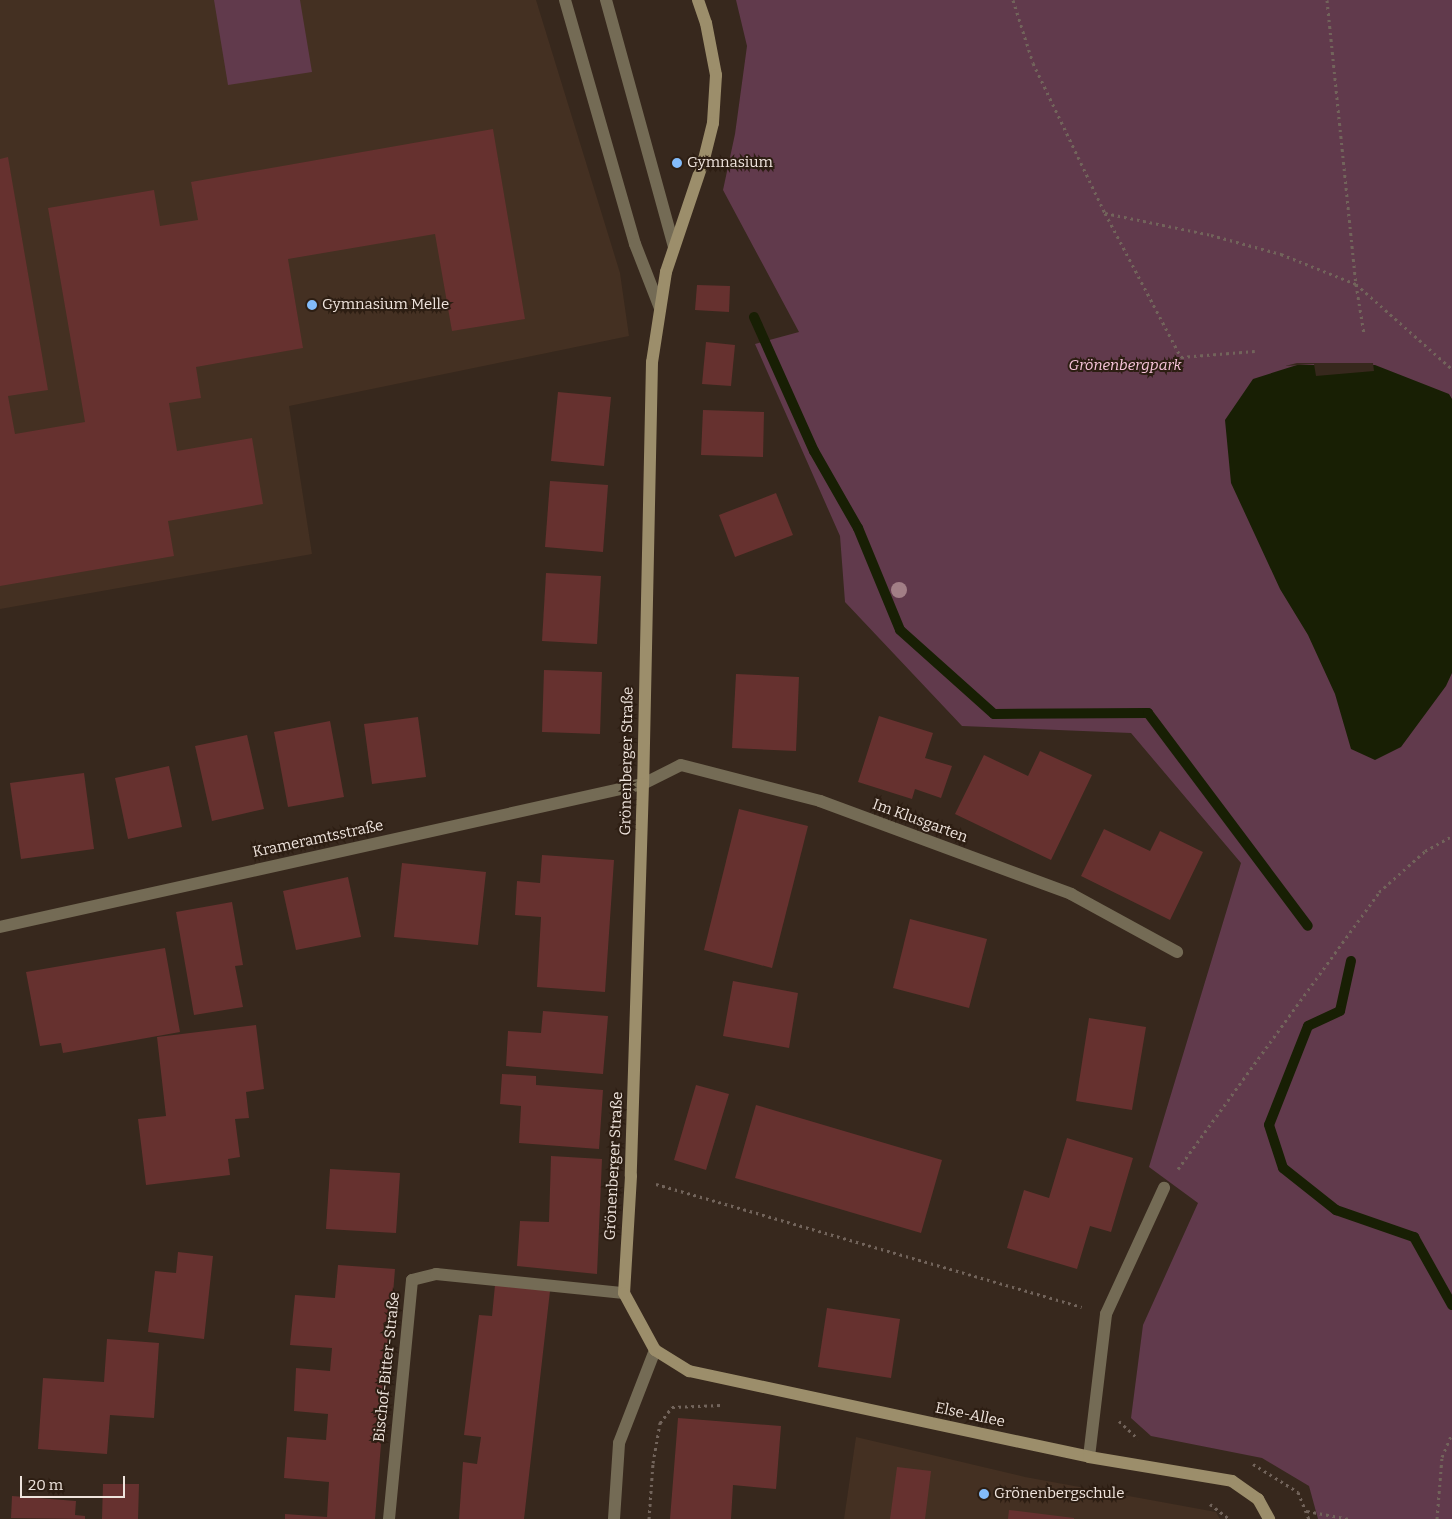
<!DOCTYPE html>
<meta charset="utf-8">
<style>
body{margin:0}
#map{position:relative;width:1452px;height:1519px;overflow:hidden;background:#37281d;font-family:Bitter,serif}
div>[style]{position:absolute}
.built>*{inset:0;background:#443022}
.green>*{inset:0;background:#613a4c}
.water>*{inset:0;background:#181f04}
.pier>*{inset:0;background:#37281d}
.stream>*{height:10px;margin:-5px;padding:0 5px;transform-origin:5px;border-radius:5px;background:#181f04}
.building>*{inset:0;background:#66312f}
.path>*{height:3px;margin-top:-1.5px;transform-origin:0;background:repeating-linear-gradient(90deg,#72645b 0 2.5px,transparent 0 6.5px)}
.lane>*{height:12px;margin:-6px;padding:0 6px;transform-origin:6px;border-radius:6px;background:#746b55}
.street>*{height:12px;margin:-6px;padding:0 6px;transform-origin:6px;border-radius:6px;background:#746b55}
.secondary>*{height:12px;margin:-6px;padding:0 6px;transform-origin:6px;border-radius:6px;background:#9c8e6b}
.trees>*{width:16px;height:16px;margin:-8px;border-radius:50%;background:#a27f86}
.dots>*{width:14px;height:14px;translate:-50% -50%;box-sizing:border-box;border:2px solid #2d1e13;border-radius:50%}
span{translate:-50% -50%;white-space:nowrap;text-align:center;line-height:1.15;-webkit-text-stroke:4px #2d1e13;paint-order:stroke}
.poi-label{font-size:15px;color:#efe4dd}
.left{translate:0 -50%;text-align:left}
.park-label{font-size:15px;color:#f9c6dc;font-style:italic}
.street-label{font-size:15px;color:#efe4dd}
.scale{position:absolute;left:20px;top:1476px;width:105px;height:22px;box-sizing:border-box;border:2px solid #efe4dd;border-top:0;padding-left:6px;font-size:15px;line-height:18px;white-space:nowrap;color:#efe4dd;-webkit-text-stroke:4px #2d1e13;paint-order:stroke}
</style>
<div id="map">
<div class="built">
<div style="clip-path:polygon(0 0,536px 0,620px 273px,629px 336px,289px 406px,312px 554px,0 609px)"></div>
<div style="clip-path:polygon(856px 1437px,1025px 1477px,1216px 1512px,1220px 1519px,844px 1519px)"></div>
</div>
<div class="green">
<div style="clip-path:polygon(214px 0,300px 0,312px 72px,228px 85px)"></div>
<div style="clip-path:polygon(736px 0,1452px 0,1452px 1519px,1318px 1519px,1309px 1486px,1262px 1458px,1151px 1436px,1131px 1418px,1143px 1325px,1198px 1203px,1149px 1167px,1241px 863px,1131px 733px,962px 726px,845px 602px,840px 536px,755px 344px,799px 332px,723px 190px,735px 134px,747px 46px)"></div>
</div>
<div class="water">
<div style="clip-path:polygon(1297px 365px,1375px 365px,1449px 394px,1452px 399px,1452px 673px,1446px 686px,1401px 747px,1375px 760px,1351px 749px,1335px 694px,1308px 635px,1280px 589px,1231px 483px,1225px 420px,1253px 379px)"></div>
</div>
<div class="pier">
<div style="clip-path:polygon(1297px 363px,1373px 363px,1374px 371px,1316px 376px,1314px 364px,1285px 366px)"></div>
</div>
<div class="stream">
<div style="left:754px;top:317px;width:147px;rotate:65.9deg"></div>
<div style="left:814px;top:451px;width:89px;rotate:60.3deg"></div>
<div style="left:858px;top:528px;width:110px;rotate:67.6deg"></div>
<div style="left:900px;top:630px;width:126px;rotate:41.8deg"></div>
<div style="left:994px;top:714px;width:154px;rotate:-0.4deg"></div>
<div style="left:1148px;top:713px;width:266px;rotate:53.1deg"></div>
<div style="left:1351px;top:961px;width:51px;rotate:102.4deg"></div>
<div style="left:1340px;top:1011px;width:35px;rotate:155deg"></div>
<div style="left:1308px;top:1026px;width:106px;rotate:111.5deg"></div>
<div style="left:1269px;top:1125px;width:45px;rotate:72deg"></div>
<div style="left:1283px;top:1168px;width:68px;rotate:38.4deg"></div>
<div style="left:1336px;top:1210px;width:83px;rotate:19.1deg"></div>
<div style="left:1414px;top:1237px;width:78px;rotate:60.8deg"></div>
</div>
<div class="building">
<div style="clip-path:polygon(493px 129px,525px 319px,452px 331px,435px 234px,288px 259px,303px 348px,196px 367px,201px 398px,169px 403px,177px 451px,252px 438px,263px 504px,168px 521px,174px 556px,0 586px,0 159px,8px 157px,48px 390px,8px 396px,15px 434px,85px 422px,48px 208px,154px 190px,160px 226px,198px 220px,191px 182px)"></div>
<div style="clip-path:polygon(697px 285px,730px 286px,729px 312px,695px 310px)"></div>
<div style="clip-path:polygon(706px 342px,735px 345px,731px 386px,702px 384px)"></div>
<div style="clip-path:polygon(558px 392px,611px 397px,604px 466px,551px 461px)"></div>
<div style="clip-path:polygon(703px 410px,764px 412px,763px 457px,701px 455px)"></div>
<div style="clip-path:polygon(550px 481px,608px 485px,603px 552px,545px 547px)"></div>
<div style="clip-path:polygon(776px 493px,793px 535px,735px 557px,719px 515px)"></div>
<div style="clip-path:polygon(546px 573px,601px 576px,597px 644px,542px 641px)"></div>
<div style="clip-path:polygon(544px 670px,602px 672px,600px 734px,542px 732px)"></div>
<div style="clip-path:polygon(736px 674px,799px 677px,796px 751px,732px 748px)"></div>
<div style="clip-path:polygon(879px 716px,933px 733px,925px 758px,952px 766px,941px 798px,915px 789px,912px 799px,858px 782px)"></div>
<div style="clip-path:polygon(418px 717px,426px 777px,372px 784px,364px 724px)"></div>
<div style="clip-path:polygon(330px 721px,344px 797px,288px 807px,274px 732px)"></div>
<div style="clip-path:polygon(247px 735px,264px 809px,212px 821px,195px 746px)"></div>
<div style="clip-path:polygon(1040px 751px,1092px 775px,1051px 860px,955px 814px,984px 755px,1028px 776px)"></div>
<div style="clip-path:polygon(169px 766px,182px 827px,128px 839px,115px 778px)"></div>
<div style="clip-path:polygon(84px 773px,94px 849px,21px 859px,10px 783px)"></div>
<div style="clip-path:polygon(739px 809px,808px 826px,772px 968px,704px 950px)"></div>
<div style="clip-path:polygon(1104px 829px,1150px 851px,1160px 831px,1203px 852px,1170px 920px,1081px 876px)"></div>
<div style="clip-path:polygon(542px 855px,614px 860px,605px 992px,537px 987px,541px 917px,515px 915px,517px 881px,540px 883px)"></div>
<div style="clip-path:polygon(402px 863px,486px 872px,478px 945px,394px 937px)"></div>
<div style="clip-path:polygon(348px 877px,361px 937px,296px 950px,283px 891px)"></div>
<div style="clip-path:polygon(232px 902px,243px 965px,235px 966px,243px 1007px,194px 1015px,176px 912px)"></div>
<div style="clip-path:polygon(910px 919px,987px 939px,969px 1008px,893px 988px)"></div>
<div style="clip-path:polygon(165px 948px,180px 1032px,63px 1053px,61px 1043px,40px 1046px,26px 972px)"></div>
<div style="clip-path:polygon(733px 981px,798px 993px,789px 1048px,723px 1036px)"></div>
<div style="clip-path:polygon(543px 1011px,608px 1016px,603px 1074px,506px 1066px,508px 1031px,541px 1033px)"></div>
<div style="clip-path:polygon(1089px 1018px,1146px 1027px,1132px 1110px,1076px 1101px)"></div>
<div style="clip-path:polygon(256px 1025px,264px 1089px,246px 1092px,249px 1118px,235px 1119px,240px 1157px,228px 1159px,230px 1175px,146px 1185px,138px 1119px,166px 1116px,157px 1037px)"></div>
<div style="clip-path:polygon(502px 1074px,536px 1076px,536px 1085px,603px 1090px,599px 1149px,519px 1143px,521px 1106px,500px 1104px)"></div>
<div style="clip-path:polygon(696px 1085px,729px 1094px,706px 1170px,674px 1160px)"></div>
<div style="clip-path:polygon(756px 1105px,942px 1160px,921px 1233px,735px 1178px)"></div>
<div style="clip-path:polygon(1067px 1138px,1133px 1158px,1111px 1232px,1090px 1226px,1077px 1269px,1007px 1248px,1024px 1190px,1049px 1198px)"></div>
<div style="clip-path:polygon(551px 1156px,602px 1159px,597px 1274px,517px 1266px,520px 1221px,549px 1222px)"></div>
<div style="clip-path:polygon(330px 1169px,400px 1173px,396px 1233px,326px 1229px)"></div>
<div style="clip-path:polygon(178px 1252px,213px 1256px,204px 1339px,148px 1332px,155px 1271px,176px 1273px)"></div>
<div style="clip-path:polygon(338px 1265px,395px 1269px,375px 1519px,285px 1519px,285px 1514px,327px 1517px,329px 1482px,284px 1478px,287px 1437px,326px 1440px,328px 1414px,294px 1411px,296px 1368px,330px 1371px,332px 1348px,290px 1345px,295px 1295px,335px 1298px)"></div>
<div style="clip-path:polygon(495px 1285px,550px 1291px,524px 1519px,459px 1519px,463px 1462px,477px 1464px,481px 1437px,464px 1435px,479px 1315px,492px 1316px)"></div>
<div style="clip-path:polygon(827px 1308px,900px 1319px,891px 1378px,818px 1367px)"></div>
<div style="clip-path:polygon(107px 1339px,159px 1343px,154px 1418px,110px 1415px,107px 1454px,38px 1449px,43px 1378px,104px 1382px)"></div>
<div style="clip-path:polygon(678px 1418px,781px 1426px,776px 1489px,733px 1485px,731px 1519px,670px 1519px)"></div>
<div style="clip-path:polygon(897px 1467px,931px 1471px,925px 1519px,890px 1519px)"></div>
<div style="clip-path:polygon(103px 1484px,139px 1484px,138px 1519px,102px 1519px)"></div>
<div style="clip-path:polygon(12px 1496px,76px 1501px,75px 1515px,85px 1516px,85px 1519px,11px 1518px)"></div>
<div style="clip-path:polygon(1009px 1510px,1074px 1518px,1074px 1519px,1008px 1519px)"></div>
</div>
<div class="path">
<div style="left:1013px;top:0;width:66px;rotate:72.4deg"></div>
<div style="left:1033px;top:63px;width:166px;rotate:64.4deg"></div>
<div style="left:1105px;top:213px;width:163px;rotate:62.2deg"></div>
<div style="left:1181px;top:357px;width:74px;rotate:-4.6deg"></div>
<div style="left:1327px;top:0;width:285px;rotate:84.2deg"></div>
<div style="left:1356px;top:284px;width:128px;rotate:41.5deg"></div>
<div style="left:1105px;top:213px;width:108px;rotate:11.7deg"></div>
<div style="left:1211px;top:235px;width:73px;rotate:15.2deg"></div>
<div style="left:1281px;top:254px;width:81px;rotate:21.8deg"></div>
<div style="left:1356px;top:284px;width:51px;rotate:80.9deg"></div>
<div style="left:1178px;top:1169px;width:342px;rotate:-54deg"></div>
<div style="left:1379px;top:892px;width:62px;rotate:-41.7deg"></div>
<div style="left:1425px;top:851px;width:31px;rotate:-29deg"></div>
<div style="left:656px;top:1184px;width:443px;rotate:16.1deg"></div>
<div style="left:1119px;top:1421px;width:26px;rotate:43deg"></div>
<div style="left:1253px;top:1464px;width:53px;rotate:31.9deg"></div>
<div style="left:1298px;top:1492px;width:29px;rotate:68deg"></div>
<div style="left:1210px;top:1504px;width:24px;rotate:38deg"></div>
<div style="left:1307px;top:1511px;width:43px;rotate:10.8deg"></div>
<div style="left:649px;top:1519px;width:56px;rotate:-85.9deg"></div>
<div style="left:653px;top:1463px;width:41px;rotate:-80.1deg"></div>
<div style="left:660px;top:1423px;width:20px;rotate:-53deg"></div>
<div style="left:672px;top:1407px;width:49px;rotate:-2.3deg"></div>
<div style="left:1437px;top:1519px;width:62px;rotate:-85.4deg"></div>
<div style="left:1442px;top:1457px;width:25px;rotate:-67deg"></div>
</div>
<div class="lane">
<div style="left:565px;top:0;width:254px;rotate:74deg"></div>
<div style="left:635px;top:244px;width:69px;rotate:68.7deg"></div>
<div style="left:606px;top:0;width:256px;rotate:74.6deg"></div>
<div style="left:1089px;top:1457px;width:144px;rotate:-83.2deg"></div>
<div style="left:1106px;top:1314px;width:139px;rotate:-65.3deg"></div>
</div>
<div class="street">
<div style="left:0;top:927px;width:659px;rotate:-12.54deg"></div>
<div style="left:643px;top:784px;width:42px;rotate:-26.6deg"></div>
<div style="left:681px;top:765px;width:144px;rotate:14.5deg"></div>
<div style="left:820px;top:801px;width:268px;rotate:20.3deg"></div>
<div style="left:1071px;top:894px;width:121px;rotate:28.7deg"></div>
<div style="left:389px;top:1519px;width:240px;rotate:-84.5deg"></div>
<div style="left:412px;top:1280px;width:25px;rotate:-14deg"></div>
<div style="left:436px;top:1274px;width:189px;rotate:5.8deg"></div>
<div style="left:614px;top:1519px;width:76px;rotate:-86.2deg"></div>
<div style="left:619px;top:1443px;width:100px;rotate:-68.8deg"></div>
</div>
<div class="secondary">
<div style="left:698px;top:0;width:24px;rotate:71deg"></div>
<div style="left:706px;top:23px;width:53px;rotate:79.1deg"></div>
<div style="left:716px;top:75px;width:48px;rotate:93.6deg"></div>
<div style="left:713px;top:123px;width:37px;rotate:104deg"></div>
<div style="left:704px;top:159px;width:119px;rotate:108.6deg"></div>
<div style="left:666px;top:272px;width:91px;rotate:98.8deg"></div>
<div style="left:652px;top:362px;width:422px;rotate:91.2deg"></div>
<div style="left:643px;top:784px;width:392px;rotate:91.8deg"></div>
<div style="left:631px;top:1176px;width:117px;rotate:93.4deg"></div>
<div style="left:624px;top:1293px;width:65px;rotate:61.5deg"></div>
<div style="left:655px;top:1350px;width:40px;rotate:32deg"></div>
<div style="left:689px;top:1371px;width:409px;rotate:12.1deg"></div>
<div style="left:1089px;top:1457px;width:145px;rotate:9.5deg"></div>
<div style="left:1232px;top:1481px;width:32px;rotate:35deg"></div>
<div style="left:1258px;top:1499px;width:23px;rotate:61deg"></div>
</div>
<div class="trees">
<div style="left:899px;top:590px"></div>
</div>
<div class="dots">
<div style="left:677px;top:163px;background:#83bcfb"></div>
<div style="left:312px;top:305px;background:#83bcfb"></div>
<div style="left:984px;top:1494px;background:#83bcfb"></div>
</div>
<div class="poi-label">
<span class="left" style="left:687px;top:163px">Gymnasium</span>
<span class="left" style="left:322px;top:305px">Gymnasium Melle</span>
<span class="left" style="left:994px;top:1494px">Grönenbergschule</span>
</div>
<div class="park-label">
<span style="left:1125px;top:366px">Grönenbergpark</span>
</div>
<div class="street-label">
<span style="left:627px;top:761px;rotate:-89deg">Grönenberger Straße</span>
<span style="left:920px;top:821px;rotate:20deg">Im Klusgarten</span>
<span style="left:318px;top:839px;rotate:-12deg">Krameramtsstraße</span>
<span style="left:614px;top:1166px;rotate:-87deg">Grönenberger Straße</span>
<span style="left:387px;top:1367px;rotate:-84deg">Bischof-Bitter-Straße</span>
<span style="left:970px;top:1415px;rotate:12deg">Else-Allee</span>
</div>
<div class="scale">20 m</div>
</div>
